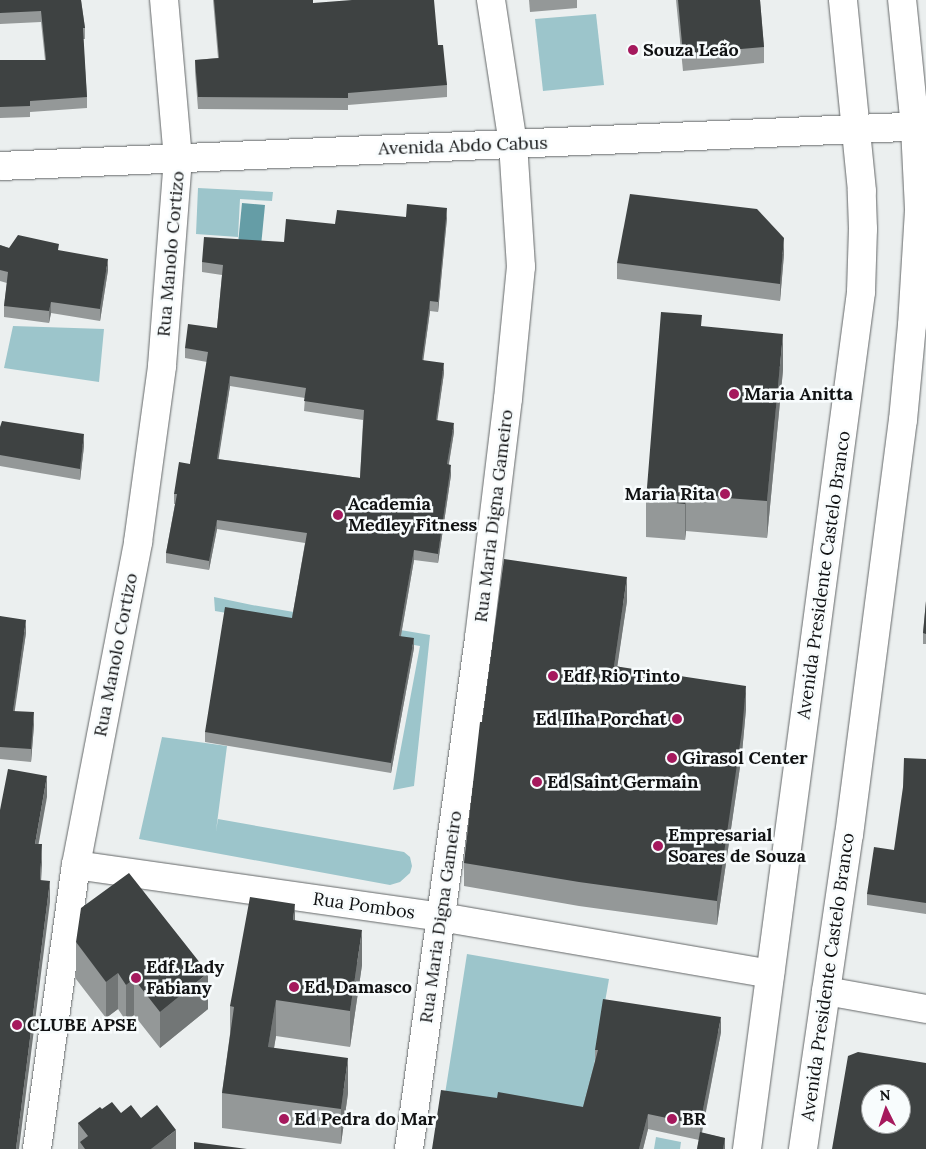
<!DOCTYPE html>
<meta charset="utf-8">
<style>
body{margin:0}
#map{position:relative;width:926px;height:1149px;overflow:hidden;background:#ebefef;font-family:Lora,serif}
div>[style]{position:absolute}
.green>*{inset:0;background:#9cc5cb}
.water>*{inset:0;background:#659da6}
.roads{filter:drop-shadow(0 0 1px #646768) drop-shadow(0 0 1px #646768)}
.minor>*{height:28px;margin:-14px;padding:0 14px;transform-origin:14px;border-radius:14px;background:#fff}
.secondary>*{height:28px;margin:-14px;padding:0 14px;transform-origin:14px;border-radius:14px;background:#fff}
.primary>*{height:28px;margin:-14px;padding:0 14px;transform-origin:14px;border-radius:14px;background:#fff}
.wall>*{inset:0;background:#949898}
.shaded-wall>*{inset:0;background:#727676}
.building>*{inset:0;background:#3e4242}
.dots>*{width:14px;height:14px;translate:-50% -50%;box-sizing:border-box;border:2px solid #f8fcfd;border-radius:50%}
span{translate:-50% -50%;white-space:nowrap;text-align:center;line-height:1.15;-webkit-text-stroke:5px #f8fcfd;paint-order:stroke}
.poi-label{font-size:18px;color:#111213;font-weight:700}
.left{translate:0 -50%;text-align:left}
.right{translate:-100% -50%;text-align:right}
.street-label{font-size:18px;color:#111213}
.north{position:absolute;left:861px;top:1084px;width:50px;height:50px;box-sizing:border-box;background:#f8fcfd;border:1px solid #9c9e9f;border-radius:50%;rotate:356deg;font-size:14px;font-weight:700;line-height:20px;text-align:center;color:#111213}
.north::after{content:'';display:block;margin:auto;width:18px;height:22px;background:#a5195d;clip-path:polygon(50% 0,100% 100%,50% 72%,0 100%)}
</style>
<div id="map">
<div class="green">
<div style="clip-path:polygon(596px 14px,604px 85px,543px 91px,535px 19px)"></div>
<div style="clip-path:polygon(198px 188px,273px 192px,272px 201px,240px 199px,238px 237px,196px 234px)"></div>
<div style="clip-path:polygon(13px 326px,104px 329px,99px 382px,4px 368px)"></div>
<div style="clip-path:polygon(214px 597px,252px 605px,430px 635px,414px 786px,393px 790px,420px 646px,215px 611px)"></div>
<div style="clip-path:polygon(162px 737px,227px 746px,216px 831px,218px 819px,404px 852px,410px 857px,412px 866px,410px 873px,400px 882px,390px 885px,139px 839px)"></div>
<div style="clip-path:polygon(467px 954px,609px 979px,585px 1117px,445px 1094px)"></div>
<div style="clip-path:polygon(656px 1137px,681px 1142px,680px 1149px,654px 1149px)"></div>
</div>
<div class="water">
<div style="clip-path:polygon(242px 203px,265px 205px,261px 246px,238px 244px)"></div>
</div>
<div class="roads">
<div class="minor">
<div style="left:76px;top:865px;width:369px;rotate:8.1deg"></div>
<div style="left:441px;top:917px;width:334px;rotate:9.8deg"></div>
<div style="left:826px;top:991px;width:102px;rotate:10.2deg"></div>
<div style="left:37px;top:1149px;width:287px;rotate:-82.2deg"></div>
<div style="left:76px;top:865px;width:329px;rotate:-79.1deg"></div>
<div style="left:138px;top:542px;width:178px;rotate:-82.2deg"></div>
<div style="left:162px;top:366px;width:208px;rotate:-85.6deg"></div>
<div style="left:178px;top:159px;width:160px;rotate:-95deg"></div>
<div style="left:409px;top:1149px;width:516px;rotate:-82.2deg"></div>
<div style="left:479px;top:638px;width:241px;rotate:-83.1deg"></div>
<div style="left:508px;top:399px;width:133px;rotate:-84.4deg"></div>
<div style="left:521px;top:267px;width:123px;rotate:-93.7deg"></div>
<div style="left:513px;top:144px;width:146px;rotate:-98.7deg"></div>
</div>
<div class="secondary">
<div style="left:0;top:166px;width:927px;rotate:-2.47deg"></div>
</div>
<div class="primary">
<div style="left:747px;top:1149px;width:865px;rotate:-82.42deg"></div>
<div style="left:861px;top:292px;width:63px;rotate:-88.2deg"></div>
<div style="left:863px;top:229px;width:38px;rotate:-92deg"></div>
<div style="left:862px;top:191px;width:192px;rotate:-95.7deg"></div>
<div style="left:803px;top:1149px;width:317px;rotate:-81.7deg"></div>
<div style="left:849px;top:835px;width:418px;rotate:-82.6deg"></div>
<div style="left:903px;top:420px;width:95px;rotate:-84.6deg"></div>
<div style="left:912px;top:325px;width:116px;rotate:-86.5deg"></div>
<div style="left:919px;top:209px;width:82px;rotate:-92.8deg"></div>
<div style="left:915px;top:127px;width:128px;rotate:-95.8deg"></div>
</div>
</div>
<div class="wall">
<div style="clip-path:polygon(0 0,81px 0,85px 28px,85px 39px,83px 39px,87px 97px,87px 108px,30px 112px,30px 117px,0 118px,0 60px,45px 60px,41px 22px,0 24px)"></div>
<div style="clip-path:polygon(213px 0,313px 0,313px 3px,438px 45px,447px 85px,447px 97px,348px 105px,348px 110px,198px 109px,195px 72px,195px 60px,218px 58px)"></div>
<div style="clip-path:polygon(529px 0,577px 0,577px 8px,530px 12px)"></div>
<div style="clip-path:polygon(676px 0,760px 0,764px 47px,764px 63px,683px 71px)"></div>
<div style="clip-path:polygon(evenodd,406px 217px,447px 218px,438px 312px,430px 311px,423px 360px,444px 373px,437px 420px,454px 432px,449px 464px,451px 475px,438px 563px,414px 560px,401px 636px,414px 648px,391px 773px,205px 742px,205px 732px,292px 618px,305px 543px,217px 529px,209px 570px,166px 563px,166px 553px,175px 504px,174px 504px,174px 494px,190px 464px,207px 362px,185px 358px,185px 348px,217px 328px,222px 275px,202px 272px,202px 262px,284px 242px,335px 224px,406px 217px,230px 386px,305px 398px,304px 411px,363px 420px,360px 478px,218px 459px,230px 386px)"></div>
<div style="clip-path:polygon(0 245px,9px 248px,59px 251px,108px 270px,100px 321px,51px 313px,49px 323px,4px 317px,4px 306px,7px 283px,0 281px)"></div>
<div style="clip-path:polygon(784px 254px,780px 301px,617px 279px,617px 263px)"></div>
<div style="clip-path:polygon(702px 327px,783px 370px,767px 538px,686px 531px,685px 540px,646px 537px,646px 500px)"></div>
<div style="clip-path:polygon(0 427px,84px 446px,80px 480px,0 466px)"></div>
<div style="clip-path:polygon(627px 601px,617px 666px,746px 709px,742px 753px,717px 925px,579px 906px,464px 886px,464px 863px,482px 722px)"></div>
<div style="clip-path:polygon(926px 601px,926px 644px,923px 644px,923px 633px)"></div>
<div style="clip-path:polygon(0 616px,26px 633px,14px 711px,34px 725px,31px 762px,0 759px)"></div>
<div style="clip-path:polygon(926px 759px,926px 914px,867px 905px,867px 894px,894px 850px)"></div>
<div style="clip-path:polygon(295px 920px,362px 965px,350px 1047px,276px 1036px,274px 1048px,348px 1093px,341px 1144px,222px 1128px,222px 1093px,230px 1034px,230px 1006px)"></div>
<div style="clip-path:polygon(76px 942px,208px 1009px,160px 1048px,134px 1015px,126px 1021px,118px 1009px,106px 1018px,76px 979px)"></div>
<div style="clip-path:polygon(721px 1032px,702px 1133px,725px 1138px,725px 1149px,697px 1149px,699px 1140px,648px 1129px,643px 1149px,432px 1149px,497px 1098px,583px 1107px,595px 1061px,595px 1050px)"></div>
<div style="clip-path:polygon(102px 1109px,141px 1118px,176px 1149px,78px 1149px,78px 1123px)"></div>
</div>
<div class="shaded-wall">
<div style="clip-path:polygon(447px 208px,447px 218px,438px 312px,438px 302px)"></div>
<div style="clip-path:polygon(784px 238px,784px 254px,780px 301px,780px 284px)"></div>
<div style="clip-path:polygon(108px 259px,108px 270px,100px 321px,100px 309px)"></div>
<div style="clip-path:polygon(430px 301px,430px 311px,422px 370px,422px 360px)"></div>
<div style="clip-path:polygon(51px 302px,51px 313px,49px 323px,49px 311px)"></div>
<div style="clip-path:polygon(783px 334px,783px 370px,767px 538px,767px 501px)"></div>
<div style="clip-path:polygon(444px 363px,444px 373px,436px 430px,436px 420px)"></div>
<div style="clip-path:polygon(230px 376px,230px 386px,217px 469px,217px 459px)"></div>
<div style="clip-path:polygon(454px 423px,454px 432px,447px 474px,447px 464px)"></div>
<div style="clip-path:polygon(84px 434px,84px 446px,80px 480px,80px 469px)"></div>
<div style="clip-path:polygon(451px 465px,451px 475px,438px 563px,438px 554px)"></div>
<div style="clip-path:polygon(686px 495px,686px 531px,685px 540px,685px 504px)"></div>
<div style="clip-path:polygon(217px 520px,217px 529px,209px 570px,209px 561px)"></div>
<div style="clip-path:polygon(414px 550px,414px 560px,399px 646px,399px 636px)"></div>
<div style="clip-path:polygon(627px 577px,627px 601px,614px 689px,614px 666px)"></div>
<div style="clip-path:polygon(26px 620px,26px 633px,13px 723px,13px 711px)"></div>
<div style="clip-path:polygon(414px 638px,414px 648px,391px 773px,391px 763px)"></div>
<div style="clip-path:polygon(746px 686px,746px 709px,742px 753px,717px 925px,717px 901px)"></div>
<div style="clip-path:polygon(34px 712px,34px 725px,31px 762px,31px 749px)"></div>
<div style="clip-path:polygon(47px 776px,47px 797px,35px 864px,35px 844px)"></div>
<div style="clip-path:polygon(42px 844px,42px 865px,40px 900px,40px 880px)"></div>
<div style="clip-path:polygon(50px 881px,50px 902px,19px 1149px,16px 1149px)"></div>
<div style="clip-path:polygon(295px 904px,295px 939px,293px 920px)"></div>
<div style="clip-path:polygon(362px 930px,362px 965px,350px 1047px,350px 1011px)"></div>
<div style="clip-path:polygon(118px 973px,118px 1009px,106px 1018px,106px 982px)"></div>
<div style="clip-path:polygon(208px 973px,208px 1009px,160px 1048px,160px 1012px)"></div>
<div style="clip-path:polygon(134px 979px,134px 1015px,126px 1021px,126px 985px)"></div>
<div style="clip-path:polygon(276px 1000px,276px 1036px,268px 1083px,268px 1047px)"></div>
<div style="clip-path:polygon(721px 1017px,721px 1032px,700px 1141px,700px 1125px)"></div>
<div style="clip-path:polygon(348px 1058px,348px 1093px,341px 1144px,341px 1109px)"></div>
<div style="clip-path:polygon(648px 1114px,648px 1129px,643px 1149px,639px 1149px)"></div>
<div style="clip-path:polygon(176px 1130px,176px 1149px,151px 1149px)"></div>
<div style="clip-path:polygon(725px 1138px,725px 1149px,723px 1149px)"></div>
</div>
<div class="building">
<div style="clip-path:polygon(0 0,81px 0,85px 28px,83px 28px,87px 97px,30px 101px,30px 106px,0 107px,0 60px,46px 60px,41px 11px,0 13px)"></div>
<div style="clip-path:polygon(214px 0,313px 0,313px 3px,352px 0,434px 0,438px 45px,443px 45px,447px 85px,348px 93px,348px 98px,198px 97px,195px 60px,219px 58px)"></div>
<div style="clip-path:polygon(678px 0,760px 0,764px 47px,683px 54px)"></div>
<div style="clip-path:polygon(630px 194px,757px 209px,784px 238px,780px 284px,617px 263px)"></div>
<div style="clip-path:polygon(evenodd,407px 204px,447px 208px,438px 302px,430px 301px,422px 360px,444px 363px,436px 420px,454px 423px,447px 464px,451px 465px,438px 554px,414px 550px,399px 636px,414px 638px,391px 763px,205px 732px,225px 607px,292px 618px,307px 533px,217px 520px,209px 561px,166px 553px,177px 494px,174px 494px,179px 462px,190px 464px,208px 352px,185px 348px,188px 324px,217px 328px,223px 265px,202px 262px,204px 237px,284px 242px,286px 219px,335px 224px,337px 210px,406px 217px,407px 204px,230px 376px,306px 388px,304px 401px,364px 410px,360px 478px,217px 459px,230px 376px)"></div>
<div style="clip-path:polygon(18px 235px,59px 244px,58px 250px,108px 259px,100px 309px,51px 302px,49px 311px,4px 306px,8px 272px,0 270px,0 245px,9px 248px)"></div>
<div style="clip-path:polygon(661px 312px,702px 315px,701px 326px,783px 334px,767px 501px,686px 495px,685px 504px,646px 500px)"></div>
<div style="clip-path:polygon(2px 421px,84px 434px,80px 469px,0 455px,0 427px)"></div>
<div style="clip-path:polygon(504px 559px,627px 577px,614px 666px,746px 686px,742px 730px,717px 901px,579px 882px,464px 863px,480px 722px,482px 722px)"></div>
<div style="clip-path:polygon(926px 601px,926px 634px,923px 633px)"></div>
<div style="clip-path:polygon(0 616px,26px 620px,13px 711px,34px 712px,31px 749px,0 747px)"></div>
<div style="clip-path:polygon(904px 758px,926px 759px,926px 903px,867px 894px,874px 847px,894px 850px,903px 787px)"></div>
<div style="clip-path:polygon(8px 769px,47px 776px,35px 844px,42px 844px,40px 880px,50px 881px,16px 1149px,0 1149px,0 810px)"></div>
<div style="clip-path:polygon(129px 873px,208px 973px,160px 1012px,134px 979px,126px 985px,118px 973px,106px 982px,76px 942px,81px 908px)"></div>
<div style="clip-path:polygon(250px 897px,295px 904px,293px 920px,362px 930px,350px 1011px,276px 1000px,268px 1047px,348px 1058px,341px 1109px,222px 1093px,234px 1007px,230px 1006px)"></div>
<div style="clip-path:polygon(603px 999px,721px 1017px,700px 1125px,648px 1114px,639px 1149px,432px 1149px,441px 1090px,497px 1098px,498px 1092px,583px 1107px,598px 1050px,595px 1050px)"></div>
<div style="clip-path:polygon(evenodd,858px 1052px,926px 1063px,926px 1149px,832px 1149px,848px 1056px,858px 1052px,871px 1094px,901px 1094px,901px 1124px,871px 1124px,871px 1094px)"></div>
<div style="clip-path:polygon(112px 1102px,121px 1113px,131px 1105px,141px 1118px,157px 1105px,176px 1130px,151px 1149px,85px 1149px,80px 1142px,88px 1136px,78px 1123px,100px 1107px,102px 1109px)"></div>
<div style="clip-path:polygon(700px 1132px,725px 1138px,723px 1149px,697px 1149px)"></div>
<div style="clip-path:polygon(194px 1142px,247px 1149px,194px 1149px)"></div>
</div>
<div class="dots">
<div style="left:633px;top:50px;background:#a5195d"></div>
<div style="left:734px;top:394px;background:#a5195d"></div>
<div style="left:725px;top:494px;background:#a5195d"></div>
<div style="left:338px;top:515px;background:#a5195d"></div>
<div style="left:553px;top:676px;background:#a5195d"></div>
<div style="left:677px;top:719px;background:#a5195d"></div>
<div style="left:672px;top:758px;background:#a5195d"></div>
<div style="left:537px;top:782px;background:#a5195d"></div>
<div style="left:658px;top:846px;background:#a5195d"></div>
<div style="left:136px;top:978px;background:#a5195d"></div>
<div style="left:294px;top:987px;background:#a5195d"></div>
<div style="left:17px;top:1025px;background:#a5195d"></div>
<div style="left:284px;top:1119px;background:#a5195d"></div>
<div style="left:672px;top:1119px;background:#a5195d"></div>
</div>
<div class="poi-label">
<span class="left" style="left:643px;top:50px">Souza Leão</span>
<span class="left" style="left:744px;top:394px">Maria Anitta</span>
<span class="right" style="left:715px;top:494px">Maria Rita</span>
<span class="left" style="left:348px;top:515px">Academia<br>Medley Fitness</span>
<span class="left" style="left:563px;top:676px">Edf. Rio Tinto</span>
<span class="right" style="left:667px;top:719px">Ed Ilha Porchat</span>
<span class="left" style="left:682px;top:758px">Girasol Center</span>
<span class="left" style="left:547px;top:782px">Ed Saint Germain</span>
<span class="left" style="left:668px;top:846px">Empresarial<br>Soares de Souza</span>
<span class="left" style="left:146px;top:978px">Edf. Lady<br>Fabiany</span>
<span class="left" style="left:304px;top:987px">Ed. Damasco</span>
<span class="left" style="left:27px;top:1025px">CLUBE APSE</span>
<span class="left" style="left:294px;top:1119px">Ed Pedra do Mar</span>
<span class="left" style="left:682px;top:1119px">BR</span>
</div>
<div class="street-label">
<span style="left:463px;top:146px;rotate:-2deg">Avenida Abdo Cabus</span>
<span style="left:171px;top:254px;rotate:-85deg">Rua Manolo Cortizo</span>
<span style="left:494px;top:516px;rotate:-83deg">Rua Maria Digna Gameiro</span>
<span style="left:824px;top:575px;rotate:-82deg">Avenida Presidente Castelo Branco</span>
<span style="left:116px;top:655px;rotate:-79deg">Rua Manolo Cortizo</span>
<span style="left:364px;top:906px;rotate:8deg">Rua Pombos</span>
<span style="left:441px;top:917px;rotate:-82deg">Rua Maria Digna Gameiro</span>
<span style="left:828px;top:977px;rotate:-82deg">Avenida Presidente Castelo Branco</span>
</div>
<div class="north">N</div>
</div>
